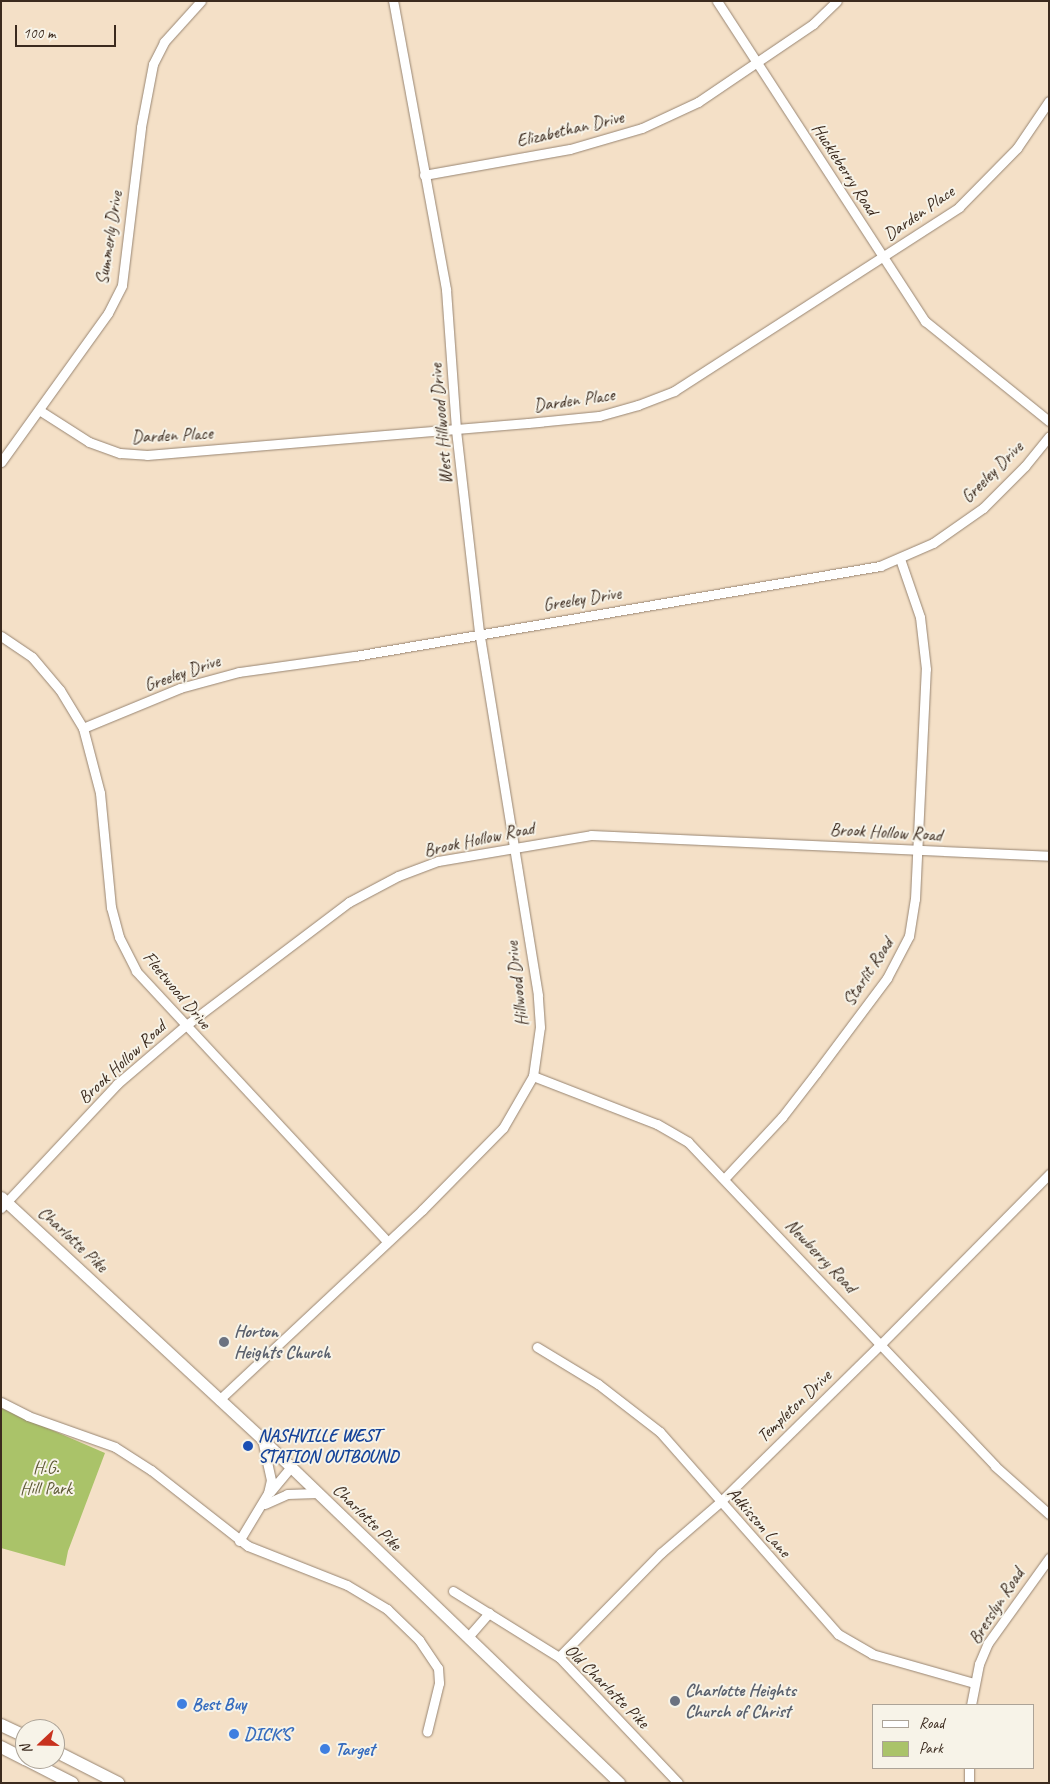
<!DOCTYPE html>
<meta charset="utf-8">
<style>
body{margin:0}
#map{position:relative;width:1050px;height:1784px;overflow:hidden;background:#f4e0c7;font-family:Caveat,sans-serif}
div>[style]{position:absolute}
.green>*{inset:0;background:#aac369}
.roads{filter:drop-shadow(0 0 1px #988572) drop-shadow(0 0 1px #988572)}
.minor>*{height:9px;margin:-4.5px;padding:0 4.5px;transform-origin:4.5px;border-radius:4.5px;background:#fff}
.major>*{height:11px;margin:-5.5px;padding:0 5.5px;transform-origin:5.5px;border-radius:5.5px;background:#fff}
.highway>*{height:12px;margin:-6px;padding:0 6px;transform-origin:6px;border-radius:6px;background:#fff}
.dots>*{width:14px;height:14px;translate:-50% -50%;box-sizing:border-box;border:2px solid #f7f3e8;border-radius:50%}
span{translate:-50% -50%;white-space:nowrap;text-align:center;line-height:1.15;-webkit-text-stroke:4px #f7f3e8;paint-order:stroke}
.street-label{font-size:18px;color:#3b2a1e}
.worship-label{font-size:18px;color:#5b616d;font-weight:700}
.left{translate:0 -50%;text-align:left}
.transit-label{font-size:18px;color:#164399;font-weight:700}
.park-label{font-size:18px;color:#5c5834}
.shop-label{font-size:18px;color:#366cbe;font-weight:700}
.frame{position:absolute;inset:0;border:2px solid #3b2a1e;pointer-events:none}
.legend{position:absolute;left:872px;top:1704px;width:162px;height:65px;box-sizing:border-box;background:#f7f3e8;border:1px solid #aca397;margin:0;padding:6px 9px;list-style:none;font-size:15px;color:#3b2a1e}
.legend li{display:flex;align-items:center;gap:10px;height:25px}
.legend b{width:25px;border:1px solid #aca397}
.north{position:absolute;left:15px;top:1719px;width:50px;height:50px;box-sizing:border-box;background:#f7f3e8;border:1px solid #aca397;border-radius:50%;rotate:249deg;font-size:14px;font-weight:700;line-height:20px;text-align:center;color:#3b2a1e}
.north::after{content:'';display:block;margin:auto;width:18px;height:22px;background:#c8321e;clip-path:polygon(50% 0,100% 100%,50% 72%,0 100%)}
.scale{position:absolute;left:15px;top:25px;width:101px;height:22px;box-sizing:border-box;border:2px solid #3b2a1e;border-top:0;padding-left:6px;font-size:15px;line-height:18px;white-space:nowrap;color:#3b2a1e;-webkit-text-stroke:4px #f7f3e8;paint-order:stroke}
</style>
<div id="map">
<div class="green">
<div style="clip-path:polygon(1px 1408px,105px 1453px,68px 1551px,65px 1566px,1px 1548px)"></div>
</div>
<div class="roads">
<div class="minor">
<div style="left:717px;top:1px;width:382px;rotate:57deg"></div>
<div style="left:925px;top:321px;width:159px;rotate:38.9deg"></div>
<div style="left:424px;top:175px;width:148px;rotate:-10.1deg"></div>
<div style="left:570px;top:149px;width:75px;rotate:-16.3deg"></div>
<div style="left:642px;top:128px;width:62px;rotate:-24.9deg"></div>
<div style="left:698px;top:102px;width:139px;rotate:-34.1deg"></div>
<div style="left:813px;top:24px;width:33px;rotate:-44deg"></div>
<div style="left:39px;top:410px;width:59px;rotate:32.6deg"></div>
<div style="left:89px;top:442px;width:33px;rotate:20deg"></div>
<div style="left:120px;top:453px;width:27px;rotate:4deg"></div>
<div style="left:147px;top:455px;width:382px;rotate:-4.8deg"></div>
<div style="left:528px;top:423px;width:71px;rotate:-5.6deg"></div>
<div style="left:599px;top:416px;width:41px;rotate:-15.8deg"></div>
<div style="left:638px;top:405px;width:39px;rotate:-21deg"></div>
<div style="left:674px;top:391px;width:339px;rotate:-32.8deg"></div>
<div style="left:959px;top:207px;width:83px;rotate:-45.5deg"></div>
<div style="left:1017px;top:148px;width:57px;rotate:-55.8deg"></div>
<div style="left:1px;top:462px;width:183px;rotate:-54.3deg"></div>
<div style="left:108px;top:313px;width:31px;rotate:-63deg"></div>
<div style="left:122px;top:285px;width:159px;rotate:-83.1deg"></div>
<div style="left:141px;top:127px;width:64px;rotate:-79.2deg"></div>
<div style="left:153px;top:64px;width:25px;rotate:-63deg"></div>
<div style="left:164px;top:42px;width:55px;rotate:-47.9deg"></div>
<div style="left:1px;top:636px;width:37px;rotate:34deg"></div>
<div style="left:32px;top:657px;width:43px;rotate:49.7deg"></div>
<div style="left:60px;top:690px;width:44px;rotate:58.8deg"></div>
<div style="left:83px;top:728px;width:67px;rotate:75.3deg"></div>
<div style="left:100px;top:793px;width:115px;rotate:84.5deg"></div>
<div style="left:111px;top:907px;width:31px;rotate:75deg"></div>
<div style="left:119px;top:937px;width:38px;rotate:63deg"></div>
<div style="left:136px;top:971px;width:369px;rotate:47.1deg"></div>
<div style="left:83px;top:728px;width:105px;rotate:-22.4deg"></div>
<div style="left:180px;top:688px;width:61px;rotate:-15.2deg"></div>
<div style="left:239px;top:672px;width:117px;rotate:-7.9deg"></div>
<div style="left:355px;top:656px;width:533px;rotate:-9.73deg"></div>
<div style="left:880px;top:566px;width:58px;rotate:-23.5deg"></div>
<div style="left:933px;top:543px;width:61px;rotate:-35deg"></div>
<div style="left:983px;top:508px;width:59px;rotate:-45deg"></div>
<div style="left:1025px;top:466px;width:38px;rotate:-51deg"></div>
<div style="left:533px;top:1076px;width:133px;rotate:21.2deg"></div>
<div style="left:657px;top:1124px;width:36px;rotate:30deg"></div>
<div style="left:688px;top:1142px;width:446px;rotate:46.5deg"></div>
<div style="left:995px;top:1466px;width:72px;rotate:41.6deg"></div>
<div style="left:724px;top:1179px;width:85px;rotate:-46.9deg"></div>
<div style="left:782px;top:1117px;width:56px;rotate:-52.3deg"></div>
<div style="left:816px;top:1073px;width:119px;rotate:-53.2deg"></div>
<div style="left:887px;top:978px;width:47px;rotate:-62.4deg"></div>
<div style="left:909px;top:936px;width:37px;rotate:-81deg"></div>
<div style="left:915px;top:899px;width:230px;rotate:-87.3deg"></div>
<div style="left:926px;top:669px;width:52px;rotate:-96.6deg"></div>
<div style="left:920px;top:617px;width:61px;rotate:-109deg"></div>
<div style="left:1px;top:1208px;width:170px;rotate:-46.9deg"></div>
<div style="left:117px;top:1084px;width:89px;rotate:-40.5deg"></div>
<div style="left:185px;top:1026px;width:206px;rotate:-37.1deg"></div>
<div style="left:349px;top:902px;width:55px;rotate:-28deg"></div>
<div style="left:398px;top:876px;width:43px;rotate:-20.6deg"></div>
<div style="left:438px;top:861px;width:155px;rotate:-9.6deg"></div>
<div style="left:591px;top:835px;width:458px;rotate:2.6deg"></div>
<div style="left:537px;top:1347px;width:71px;rotate:31.2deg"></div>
<div style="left:598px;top:1384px;width:78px;rotate:37.7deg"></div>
<div style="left:660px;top:1432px;width:269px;rotate:48.6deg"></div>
<div style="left:838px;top:1634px;width:39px;rotate:30deg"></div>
<div style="left:872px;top:1654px;width:106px;rotate:15.9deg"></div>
<div style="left:219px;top:1400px;width:278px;rotate:-43.1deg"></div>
<div style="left:422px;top:1210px;width:115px;rotate:-45.4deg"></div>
<div style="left:503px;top:1128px;width:60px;rotate:-60deg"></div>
<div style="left:533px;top:1076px;width:49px;rotate:-81.9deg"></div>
<div style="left:540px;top:1027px;width:32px;rotate:-94deg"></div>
<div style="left:538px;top:995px;width:368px;rotate:-99.2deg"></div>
<div style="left:479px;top:632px;width:204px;rotate:-96.5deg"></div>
<div style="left:456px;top:429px;width:140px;rotate:-94.1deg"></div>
<div style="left:446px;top:289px;width:293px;rotate:-100.4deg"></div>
<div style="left:1px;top:1402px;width:30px;rotate:27deg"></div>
<div style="left:28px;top:1416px;width:92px;rotate:19.6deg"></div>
<div style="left:115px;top:1447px;width:43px;rotate:32.6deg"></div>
<div style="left:151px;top:1470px;width:123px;rotate:38.1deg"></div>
<div style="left:248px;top:1546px;width:106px;rotate:21.5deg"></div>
<div style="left:347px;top:1585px;width:47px;rotate:31deg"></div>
<div style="left:387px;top:1609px;width:45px;rotate:44.1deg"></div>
<div style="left:419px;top:1640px;width:34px;rotate:56deg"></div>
<div style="left:438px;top:1668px;width:15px;rotate:86deg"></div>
<div style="left:439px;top:1683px;width:50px;rotate:103.8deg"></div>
<div style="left:270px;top:1492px;width:33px;rotate:-50deg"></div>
<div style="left:265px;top:1504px;width:24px;rotate:-24deg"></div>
<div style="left:287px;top:1494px;width:30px;rotate:-2deg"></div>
<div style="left:239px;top:1541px;width:56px;rotate:-58.9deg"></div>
<div style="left:268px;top:1493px;width:13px;rotate:-77deg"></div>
<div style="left:271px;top:1480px;width:42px;rotate:-102.4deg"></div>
<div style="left:453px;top:1591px;width:125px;rotate:31.9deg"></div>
<div style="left:559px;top:1657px;width:173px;rotate:46.6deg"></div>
<div style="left:468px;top:1637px;width:32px;rotate:-49deg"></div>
<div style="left:559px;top:1657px;width:146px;rotate:-45.6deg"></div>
<div style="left:661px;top:1553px;width:78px;rotate:-40.8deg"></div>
<div style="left:720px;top:1502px;width:227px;rotate:-44.5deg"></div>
<div style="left:882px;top:1343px;width:238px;rotate:-45.3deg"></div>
<div style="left:971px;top:1705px;width:42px;rotate:-79deg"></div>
<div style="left:979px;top:1664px;width:23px;rotate:-67deg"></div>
<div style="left:988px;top:1643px;width:105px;rotate:-54.3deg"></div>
<div style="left:969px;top:1768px;width:15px;rotate:90deg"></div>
</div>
<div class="major">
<div style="left:1px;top:1197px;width:356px;rotate:42.8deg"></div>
<div style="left:262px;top:1439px;width:496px;rotate:43.9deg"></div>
</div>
<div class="highway">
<div style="left:1px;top:1725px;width:26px;rotate:25deg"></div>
<div style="left:1px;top:1747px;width:27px;rotate:27deg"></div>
<div style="left:55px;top:1751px;width:71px;rotate:26.9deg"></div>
<div style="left:25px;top:1759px;width:53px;rotate:27.1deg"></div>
</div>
</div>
<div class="dots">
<div style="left:224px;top:1342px;background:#6b7280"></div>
<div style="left:248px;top:1446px;background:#1a4fb4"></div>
<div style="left:675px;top:1701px;background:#6b7280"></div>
<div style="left:182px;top:1704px;background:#3f7fe0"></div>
<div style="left:234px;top:1734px;background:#3f7fe0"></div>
<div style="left:325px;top:1749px;background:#3f7fe0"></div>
</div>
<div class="street-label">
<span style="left:570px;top:129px;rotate:-13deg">Elizabethan Drive</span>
<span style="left:845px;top:169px;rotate:57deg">Huckleberry Road</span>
<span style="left:919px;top:213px;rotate:-35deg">Darden Place</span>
<span style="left:109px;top:238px;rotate:-81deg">Summerly Drive</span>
<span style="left:574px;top:400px;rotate:-8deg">Darden Place</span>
<span style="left:441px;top:424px;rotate:-95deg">West Hillwood Drive</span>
<span style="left:172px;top:435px;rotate:-3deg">Darden Place</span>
<span style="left:992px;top:472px;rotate:-45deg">Greeley Drive</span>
<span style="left:582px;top:599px;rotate:-9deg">Greeley Drive</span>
<span style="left:182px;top:673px;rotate:-19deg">Greeley Drive</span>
<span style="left:886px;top:832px;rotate:3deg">Brook Hollow Road</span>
<span style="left:479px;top:839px;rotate:-12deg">Brook Hollow Road</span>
<span style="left:868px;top:972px;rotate:-57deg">Starlit Road</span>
<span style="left:517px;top:984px;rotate:-97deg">Hillwood Drive</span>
<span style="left:177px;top:990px;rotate:50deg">Fleetwood Drive</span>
<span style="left:122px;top:1062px;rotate:-43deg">Brook Hollow Road</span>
<span style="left:73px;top:1239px;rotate:43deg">Charlotte Pike</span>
<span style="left:821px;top:1256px;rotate:46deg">Newberry Road</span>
<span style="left:794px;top:1406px;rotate:-44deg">Templeton Drive</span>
<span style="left:367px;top:1517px;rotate:44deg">Charlotte Pike</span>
<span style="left:759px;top:1522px;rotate:49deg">Adkisson Lane</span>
<span style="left:996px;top:1606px;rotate:-57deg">Bresslyn Road</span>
<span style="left:607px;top:1686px;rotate:45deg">Old Charlotte Pike</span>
</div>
<div class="worship-label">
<span class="left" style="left:234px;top:1342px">Horton<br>Heights Church</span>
<span class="left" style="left:685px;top:1701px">Charlotte Heights<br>Church of Christ</span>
</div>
<div class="transit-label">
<span class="left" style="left:258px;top:1446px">NASHVILLE WEST<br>STATION OUTBOUND</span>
</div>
<div class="park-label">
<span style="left:46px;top:1478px">H.G.<br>Hill Park</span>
</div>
<div class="shop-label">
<span class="left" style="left:192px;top:1704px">Best Buy</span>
<span class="left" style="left:244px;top:1734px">DICK’S</span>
<span class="left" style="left:335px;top:1749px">Target</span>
</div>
<div class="frame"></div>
<ul class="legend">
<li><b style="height:6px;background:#fff"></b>Road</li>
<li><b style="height:14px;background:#aac369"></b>Park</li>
</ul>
<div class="north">N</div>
<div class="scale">100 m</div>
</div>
